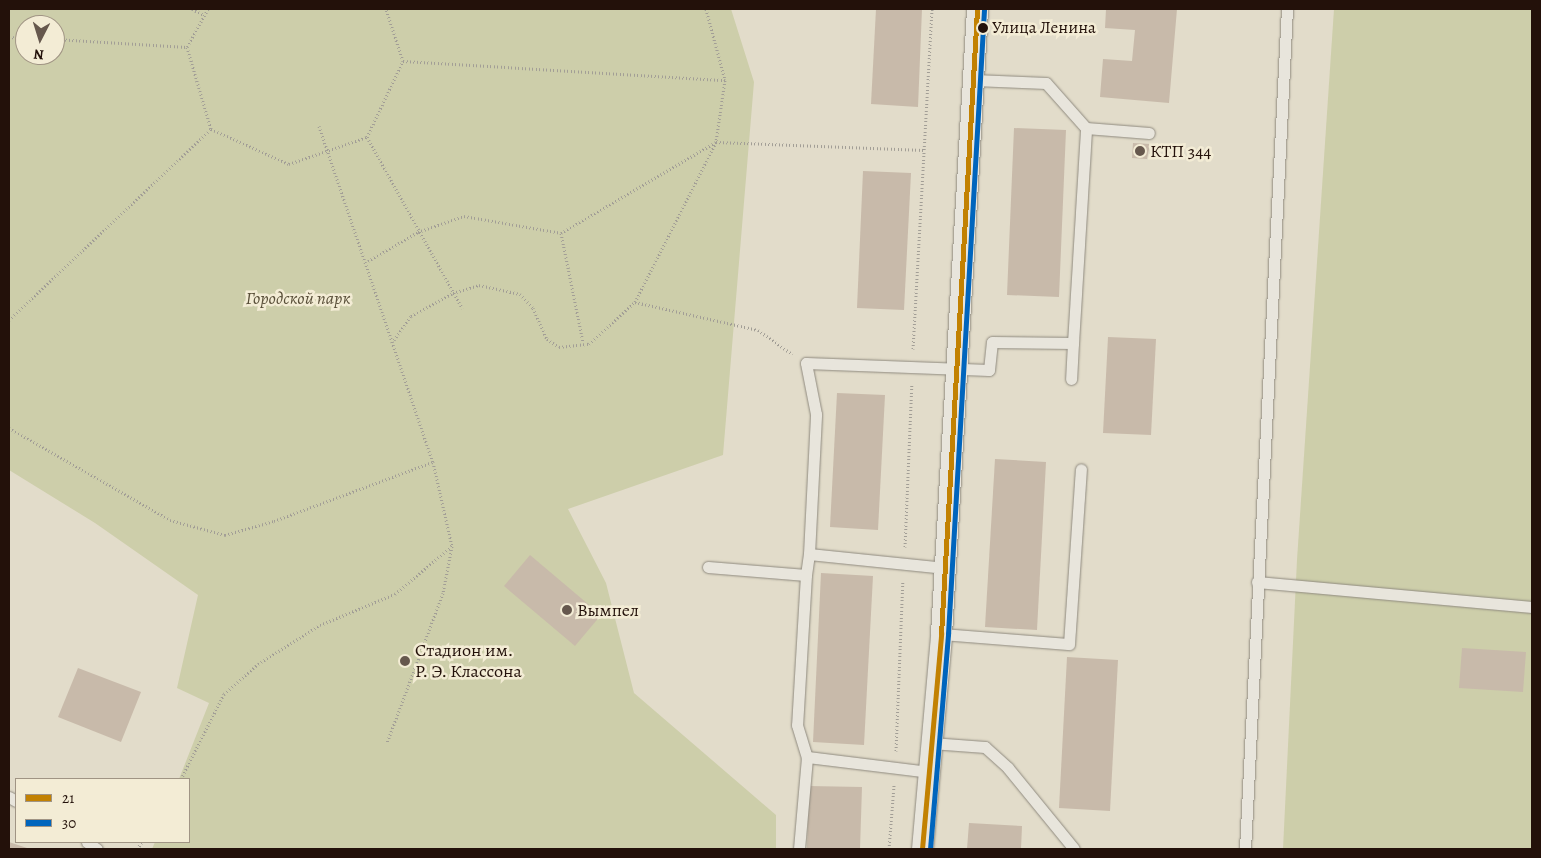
<!DOCTYPE html>
<meta charset="utf-8">
<style>
body{margin:0}
#map{position:relative;width:1541px;height:858px;overflow:hidden;background:#e2dcca;font-family:Alegreya,serif}
div>[style]{position:absolute}
.green>*{inset:0;background:#cdceaa}
.building>*{inset:0;background:#c8baaa}
.path>*{height:3px;margin-top:-1.5px;transform-origin:0;background:repeating-linear-gradient(90deg,#a29e96 0 1px,transparent 0 3.5px)}
.roads{filter:drop-shadow(0 0 1px #8f8a7f) drop-shadow(0 0 1px #8f8a7f)}
.service>*{height:11px;margin:-5.5px;padding:0 5.5px;transform-origin:5.5px;border-radius:5.5px;background:#e8e5dc}
.minor>*{height:21px;margin:-10.5px;padding:0 10.5px;transform-origin:10.5px;border-radius:10.5px;background:#e8e5dc}
.bus-1>*{height:5px;margin:-2.5px;padding:0 2.5px;transform-origin:2.5px;border-radius:2.5px;background:#c28102}
.bus-2>*{height:5px;margin:-2.5px;padding:0 2.5px;transform-origin:2.5px;border-radius:2.5px;background:#0065bd}
.dots>*{width:14px;height:14px;translate:-50% -50%;box-sizing:border-box;border:2px solid #f3ecd5;border-radius:50%}
span{translate:-50% -50%;white-space:nowrap;text-align:center;line-height:1.15;-webkit-text-stroke:5px #f3ecd5;paint-order:stroke}
.bus-label{font-size:17px;color:#23110a}
.left{translate:0 -50%;text-align:left}
.poi-label{font-size:18px;color:#23110a}
.park-label{font-size:18px;color:#594f39;font-style:italic}
.frame{position:absolute;inset:0;border:10px solid #23110a;pointer-events:none}
.legend{position:absolute;left:15px;top:778px;width:175px;height:65px;box-sizing:border-box;background:#f3ecd5;border:1px solid #a09484;margin:0;padding:6px 9px;list-style:none;font-size:15px;color:#23110a}
.legend li{display:flex;align-items:center;gap:10px;height:25px}
.legend b{width:25px;border:1px solid #a09484}
.north{position:absolute;left:15px;top:15px;width:50px;height:50px;box-sizing:border-box;background:#f3ecd5;border:1px solid #a09484;border-radius:50%;rotate:185deg;font-size:14px;font-weight:700;line-height:20px;text-align:center;color:#23110a}
.north::after{content:'';display:block;margin:auto;width:18px;height:22px;background:#66584d;clip-path:polygon(50% 0,100% 100%,50% 72%,0 100%)}
</style>
<div id="map">
<div class="green">
<div style="clip-path:polygon(evenodd,9px 9px,731px 9px,754px 82px,723px 455px,568px 509px,606px 583px,634px 693px,776px 815px,776px 849px,152px 849px,155px 842px,189px 842px,189px 779px,179px 779px,209px 703px,177px 688px,198px 595px,95px 523px,9px 470px,9px 9px,25px 25px,55px 25px,55px 55px,25px 55px,25px 25px)"></div>
<div style="clip-path:polygon(1334px 9px,1532px 9px,1532px 849px,1283px 849px,1297px 560px)"></div>
</div>
<div class="building">
<div style="clip-path:polygon(876px 9px,922px 9px,918px 107px,871px 104px)"></div>
<div style="clip-path:polygon(1106px 9px,1177px 9px,1169px 103px,1100px 97px,1103px 59px,1132px 61px,1135px 30px,1105px 28px)"></div>
<div style="clip-path:polygon(1014px 128px,1066px 130px,1059px 297px,1007px 295px)"></div>
<div style="clip-path:polygon(1133px 143px,1150px 144px,1147px 159px,1132px 158px)"></div>
<div style="clip-path:polygon(863px 171px,911px 173px,904px 310px,857px 308px)"></div>
<div style="clip-path:polygon(1108px 337px,1156px 339px,1151px 435px,1103px 433px)"></div>
<div style="clip-path:polygon(837px 393px,885px 395px,878px 530px,830px 527px)"></div>
<div style="clip-path:polygon(995px 459px,1046px 462px,1037px 630px,985px 627px)"></div>
<div style="clip-path:polygon(530px 555px,601px 615px,575px 646px,504px 586px)"></div>
<div style="clip-path:polygon(821px 573px,873px 576px,864px 745px,813px 742px)"></div>
<div style="clip-path:polygon(1462px 648px,1526px 652px,1523px 692px,1459px 688px)"></div>
<div style="clip-path:polygon(1067px 657px,1118px 660px,1110px 811px,1059px 808px)"></div>
<div style="clip-path:polygon(78px 668px,141px 692px,121px 742px,58px 717px)"></div>
<div style="clip-path:polygon(809px 786px,862px 787px,860px 849px,807px 849px)"></div>
<div style="clip-path:polygon(969px 823px,1022px 826px,1021px 849px,967px 849px)"></div>
<div style="clip-path:polygon(9px 842px,30px 849px,9px 849px)"></div>
</div>
<div class="path">
<div style="left:192px;top:9px;width:13px;rotate:27deg"></div>
<div style="left:208px;top:9px;width:43px;rotate:118.9deg"></div>
<div style="left:187px;top:47px;width:85px;rotate:73.7deg"></div>
<div style="left:211px;top:129px;width:85px;rotate:24.2deg"></div>
<div style="left:289px;top:164px;width:83px;rotate:-19.1deg"></div>
<div style="left:367px;top:137px;width:84px;rotate:-64.7deg"></div>
<div style="left:403px;top:61px;width:55px;rotate:-108.1deg"></div>
<div style="left:706px;top:9px;width:73px;rotate:75deg"></div>
<div style="left:725px;top:80px;width:63px;rotate:98.3deg"></div>
<div style="left:716px;top:142px;width:208px;rotate:2.2deg"></div>
<div style="left:9px;top:37px;width:16px;rotate:4deg"></div>
<div style="left:55px;top:39px;width:132px;rotate:3.5deg"></div>
<div style="left:403px;top:61px;width:323px;rotate:3.4deg"></div>
<div style="left:319px;top:126px;width:355px;rotate:71.3deg"></div>
<div style="left:433px;top:462px;width:86px;rotate:77.3deg"></div>
<div style="left:452px;top:546px;width:48px;rotate:100.8deg"></div>
<div style="left:443px;top:593px;width:160px;rotate:110.5deg"></div>
<div style="left:367px;top:137px;width:196px;rotate:60.9deg"></div>
<div style="left:561px;top:233px;width:111px;rotate:78.6deg"></div>
<div style="left:368px;top:261px;width:58px;rotate:-30.1deg"></div>
<div style="left:418px;top:232px;width:49px;rotate:-19.2deg"></div>
<div style="left:464px;top:216px;width:98px;rotate:9.9deg"></div>
<div style="left:561px;top:233px;width:180px;rotate:-30.4deg"></div>
<div style="left:635px;top:302px;width:126px;rotate:12.8deg"></div>
<div style="left:758px;top:330px;width:42px;rotate:35.2deg"></div>
<div style="left:9px;top:320px;width:278px;rotate:-43.4deg"></div>
<div style="left:394px;top:340px;width:29px;rotate:-55deg"></div>
<div style="left:411px;top:316px;width:48px;rotate:-28.7deg"></div>
<div style="left:453px;top:293px;width:27px;rotate:-17deg"></div>
<div style="left:479px;top:285px;width:42px;rotate:12.4deg"></div>
<div style="left:520px;top:294px;width:19px;rotate:47deg"></div>
<div style="left:533px;top:308px;width:34px;rotate:66deg"></div>
<div style="left:547px;top:339px;width:14px;rotate:34deg"></div>
<div style="left:559px;top:347px;width:30px;rotate:-6deg"></div>
<div style="left:589px;top:344px;width:62px;rotate:-42.4deg"></div>
<div style="left:635px;top:302px;width:179px;rotate:-63.1deg"></div>
<div style="left:913px;top:349px;width:341px;rotate:-86.8deg"></div>
<div style="left:9px;top:428px;width:185px;rotate:29.7deg"></div>
<div style="left:170px;top:520px;width:57px;rotate:15.3deg"></div>
<div style="left:225px;top:535px;width:51px;rotate:-15.9deg"></div>
<div style="left:274px;top:521px;width:170px;rotate:-20.4deg"></div>
<div style="left:905px;top:547px;width:164px;rotate:-87.6deg"></div>
<div style="left:896px;top:751px;width:171px;rotate:-87.7deg"></div>
<div style="left:181px;top:779px;width:95px;rotate:-63.2deg"></div>
<div style="left:224px;top:694px;width:45px;rotate:-41.4deg"></div>
<div style="left:258px;top:664px;width:73px;rotate:-32.2deg"></div>
<div style="left:320px;top:625px;width:81px;rotate:-22.5deg"></div>
<div style="left:395px;top:594px;width:75px;rotate:-40.1deg"></div>
<div style="left:137px;top:849px;width:9px;rotate:-54deg"></div>
<div style="left:889px;top:849px;width:64px;rotate:-85.5deg"></div>
</div>
<div class="roads">
<div class="service">
<div style="left:974px;top:80px;width:72px;rotate:2.4deg"></div>
<div style="left:1046px;top:83px;width:60px;rotate:48.4deg"></div>
<div style="left:1086px;top:128px;width:63px;rotate:4.5deg"></div>
<div style="left:1073px;top:343px;width:215px;rotate:-86.5deg"></div>
<div style="left:809px;top:554px;width:140px;rotate:-87.1deg"></div>
<div style="left:816px;top:414px;width:52px;rotate:-101.1deg"></div>
<div style="left:806px;top:363px;width:183px;rotate:2.2deg"></div>
<div style="left:989px;top:370px;width:28px;rotate:-84deg"></div>
<div style="left:992px;top:342px;width:81px;rotate:0.7deg"></div>
<div style="left:1073px;top:343px;width:36px;rotate:93deg"></div>
<div style="left:708px;top:567px;width:98px;rotate:4.7deg"></div>
<div style="left:806px;top:575px;width:21px;rotate:-82deg"></div>
<div style="left:809px;top:554px;width:137px;rotate:5.9deg"></div>
<div style="left:806px;top:575px;width:150px;rotate:93.4deg"></div>
<div style="left:797px;top:725px;width:34px;rotate:73deg"></div>
<div style="left:1257px;top:582px;width:276px;rotate:5.2deg"></div>
<div style="left:941px;top:634px;width:128px;rotate:4.5deg"></div>
<div style="left:1069px;top:644px;width:175px;rotate:-86.1deg"></div>
<div style="left:931px;top:743px;width:54px;rotate:4.2deg"></div>
<div style="left:985px;top:747px;width:31px;rotate:42deg"></div>
<div style="left:1008px;top:768px;width:104px;rotate:50.8deg"></div>
<div style="left:9px;top:797px;width:8px;rotate:30deg"></div>
<div style="left:87px;top:842px;width:12px;rotate:35deg"></div>
<div style="left:799px;top:849px;width:92px;rotate:-85deg"></div>
<div style="left:807px;top:757px;width:123px;rotate:7deg"></div>
<div style="left:1245px;top:849px;width:841px;rotate:-87.14deg"></div>
</div>
<div class="minor">
<div style="left:922px;top:849px;width:216px;rotate:-84.9deg"></div>
<div style="left:941px;top:634px;width:626px;rotate:-86.7deg"></div>
</div>
</div>
<div class="bus-1">
<div style="left:922px;top:849px;width:216px;rotate:-84.9deg"></div>
<div style="left:941px;top:634px;width:626px;rotate:-86.7deg"></div>
</div>
<div class="bus-2">
<div style="left:930px;top:849px;width:216px;rotate:-85.2deg"></div>
<div style="left:948px;top:634px;width:626px;rotate:-86.7deg"></div>
</div>
<div class="dots">
<div style="left:983px;top:28px;background:#23110a"></div>
<div style="left:1140px;top:151px;background:#66584d"></div>
<div style="left:567px;top:610px;background:#66584d"></div>
<div style="left:405px;top:661px;background:#66584d"></div>
</div>
<div class="bus-label">
<span class="left" style="left:992px;top:28px">Улица Ленина</span>
</div>
<div class="poi-label">
<span class="left" style="left:1150px;top:151px">КТП 344</span>
<span class="left" style="left:577px;top:610px">Вымпел</span>
<span class="left" style="left:415px;top:661px">Стадион им.<br>Р. Э. Классона</span>
</div>
<div class="park-label">
<span style="left:298px;top:298px">Городской парк</span>
</div>
<div class="frame"></div>
<ul class="legend">
<li><b style="height:6px;background:#c28102"></b>21</li>
<li><b style="height:6px;background:#0065bd"></b>30</li>
</ul>
<div class="north">N</div>
</div>
